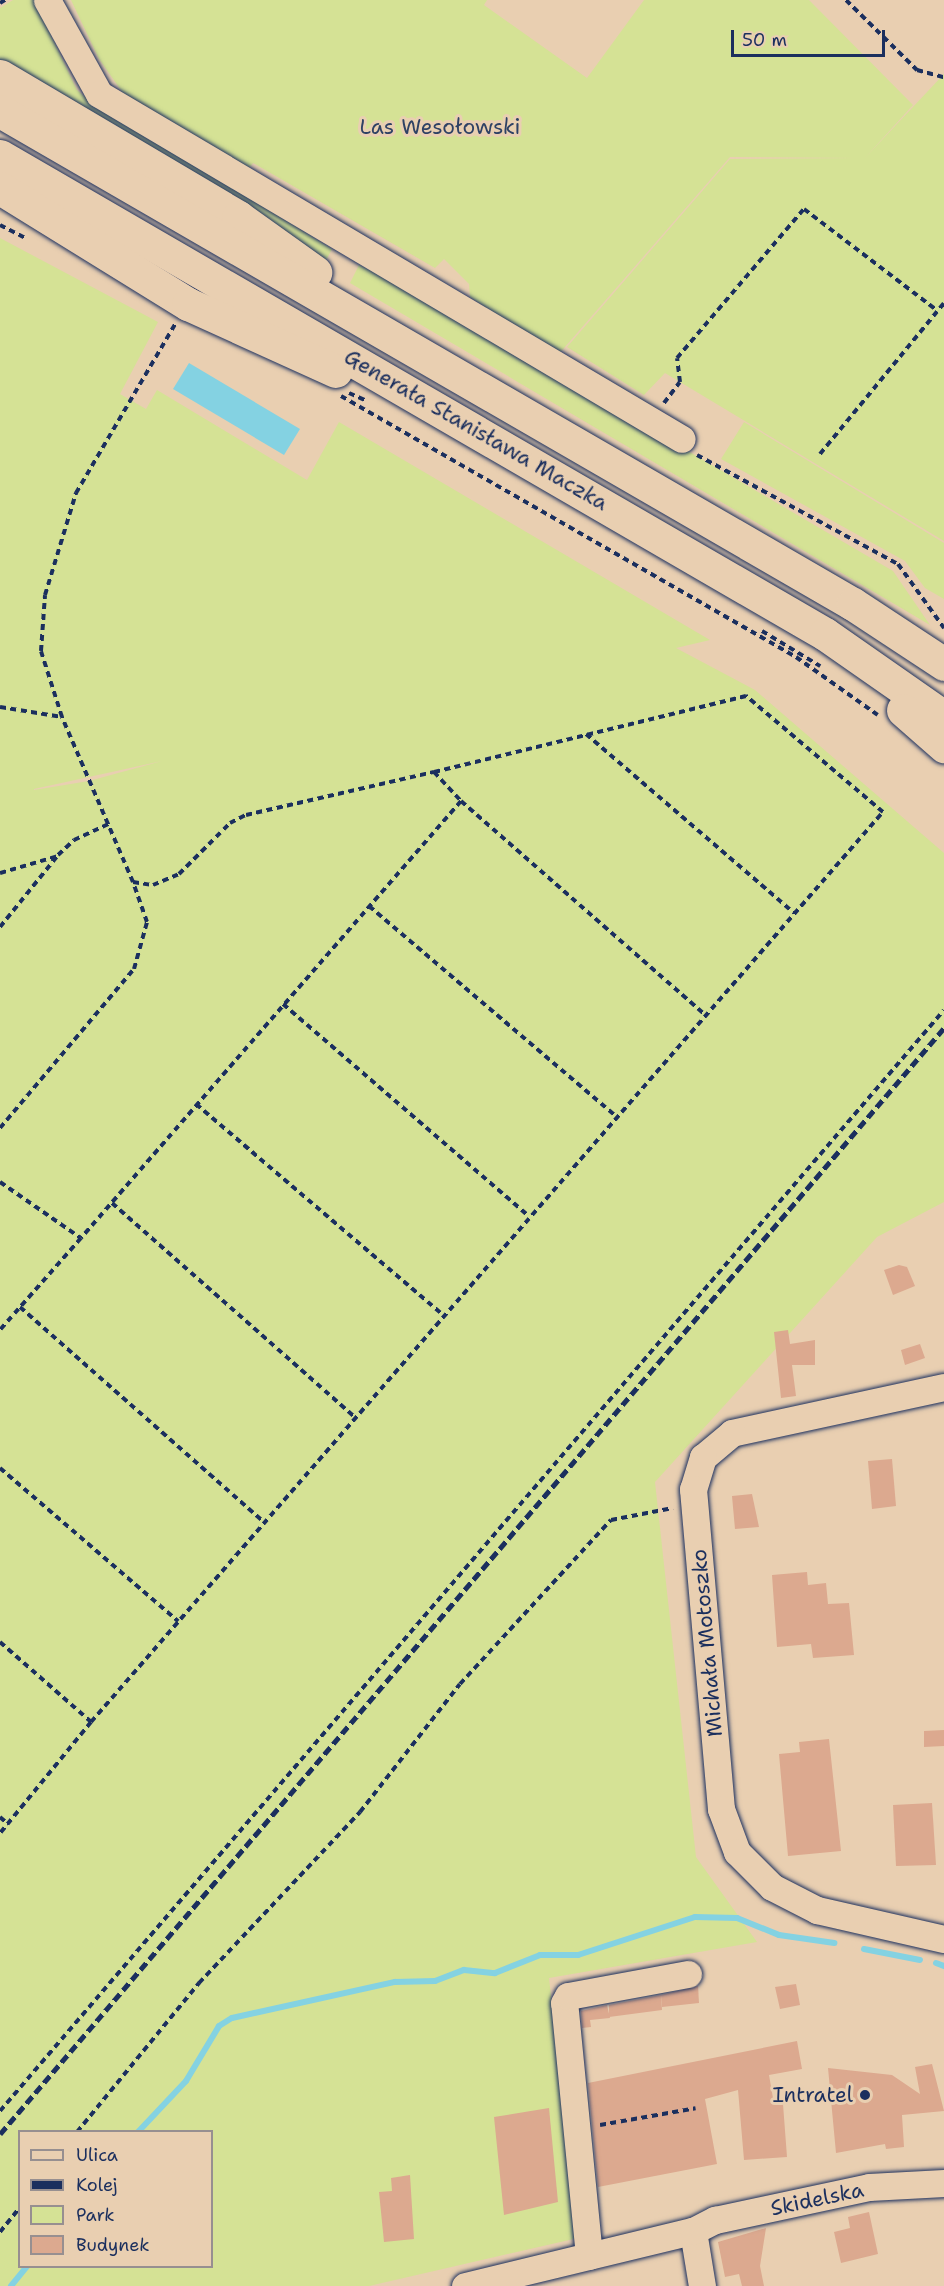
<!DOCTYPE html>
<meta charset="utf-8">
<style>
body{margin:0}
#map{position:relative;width:944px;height:2286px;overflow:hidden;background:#e9cfb1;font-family:"Shantell Sans",sans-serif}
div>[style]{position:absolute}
.green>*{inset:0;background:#d5e295}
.water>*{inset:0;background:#84d2e2}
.stream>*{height:6px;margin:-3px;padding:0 3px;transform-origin:3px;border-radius:3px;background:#84d2e2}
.building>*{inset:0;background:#dca98f}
.path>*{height:4px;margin-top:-2px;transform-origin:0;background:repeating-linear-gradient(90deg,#1b2f5e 0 6px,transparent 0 10.5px)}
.roads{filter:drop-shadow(0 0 2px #1b2f5e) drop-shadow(0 0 2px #1b2f5e)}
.minor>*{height:27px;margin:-13.5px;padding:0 13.5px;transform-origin:13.5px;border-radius:13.5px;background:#e9cfb1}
.highway>*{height:33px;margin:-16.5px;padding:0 16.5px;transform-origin:16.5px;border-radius:16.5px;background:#e9cfb1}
.rail>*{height:4.5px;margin-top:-2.25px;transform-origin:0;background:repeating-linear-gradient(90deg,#1b2f5e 0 9px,transparent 0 13.5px)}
.dots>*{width:16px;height:16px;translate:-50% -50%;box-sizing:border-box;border:3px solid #e9cfb1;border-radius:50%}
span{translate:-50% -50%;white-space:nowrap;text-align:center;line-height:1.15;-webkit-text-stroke:6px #e9cfb1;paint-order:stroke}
.park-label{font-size:21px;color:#2e4164}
.street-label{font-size:21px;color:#1b2f5e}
.poi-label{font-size:21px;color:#1b2f5e}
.right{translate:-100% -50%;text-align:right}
.legend{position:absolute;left:18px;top:2130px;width:195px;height:138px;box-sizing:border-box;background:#e9cfb1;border:2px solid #978f90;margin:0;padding:8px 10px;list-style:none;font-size:18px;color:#1b2f5e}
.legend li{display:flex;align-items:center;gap:12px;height:30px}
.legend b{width:30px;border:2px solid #978f90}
.scale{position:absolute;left:731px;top:30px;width:154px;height:27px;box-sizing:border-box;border:3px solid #1b2f5e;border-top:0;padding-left:8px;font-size:18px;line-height:21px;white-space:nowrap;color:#1b2f5e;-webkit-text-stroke:4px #e9cfb1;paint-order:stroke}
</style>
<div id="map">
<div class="green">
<div style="clip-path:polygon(13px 0,34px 0,77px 90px,90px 101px,332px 249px,323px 266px,0 60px,0 8px)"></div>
<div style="clip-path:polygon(71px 0,487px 0,484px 5px,587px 78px,644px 0,809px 0,913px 105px,864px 159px,944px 74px,944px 541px,665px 373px,644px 395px,567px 347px,730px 159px,855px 158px,730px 157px,558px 355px,470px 297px,469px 284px,444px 259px,435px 268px,253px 163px,246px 172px,130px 103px,99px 59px)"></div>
<div style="clip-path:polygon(evenodd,0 238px,158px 322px,120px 394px,146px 409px,157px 390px,307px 480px,339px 422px,710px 640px,676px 648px,755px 690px,944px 853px,944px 1202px,877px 1237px,655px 1482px,696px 1857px,757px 1942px,549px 1978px,578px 2238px,369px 2286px,0 2286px,0 238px,162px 761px,89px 781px,34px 790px,34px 789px,162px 761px,0 238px,20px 2132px,212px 2132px,212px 2266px,20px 2266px,20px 2132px)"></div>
<div style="clip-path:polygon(359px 265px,406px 286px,893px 571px,930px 625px,350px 283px)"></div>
<div style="clip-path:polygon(744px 422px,944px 543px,944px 599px,925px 588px,905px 561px,721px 459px)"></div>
</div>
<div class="water">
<div style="clip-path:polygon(189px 363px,300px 429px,284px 455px,173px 389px)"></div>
</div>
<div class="stream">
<div style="left:864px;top:1949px;width:57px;rotate:11.1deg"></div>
<div style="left:936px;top:1963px;width:9px;rotate:21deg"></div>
<div style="left:138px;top:2132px;width:70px;rotate:-46.7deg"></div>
<div style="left:186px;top:2081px;width:64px;rotate:-59deg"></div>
<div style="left:219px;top:2026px;width:15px;rotate:-32deg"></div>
<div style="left:232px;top:2018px;width:167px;rotate:-12.5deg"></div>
<div style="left:395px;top:1982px;width:40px;rotate:-1.4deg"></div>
<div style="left:435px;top:1981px;width:31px;rotate:-21deg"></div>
<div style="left:464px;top:1970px;width:31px;rotate:6deg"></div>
<div style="left:495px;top:1973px;width:48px;rotate:-21.8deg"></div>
<div style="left:540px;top:1955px;width:38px"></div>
<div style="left:578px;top:1955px;width:123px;rotate:-18deg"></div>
<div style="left:695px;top:1917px;width:42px;rotate:1.4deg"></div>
<div style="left:737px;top:1918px;width:45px;rotate:22deg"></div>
<div style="left:779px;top:1935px;width:56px;rotate:8.3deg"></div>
<div style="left:11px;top:2286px;width:26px;rotate:-51deg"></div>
</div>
<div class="building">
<div style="clip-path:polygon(899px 1265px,907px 1267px,915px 1286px,893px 1295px,884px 1270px)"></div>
<div style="clip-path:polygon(788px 1330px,790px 1344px,815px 1340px,815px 1365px,792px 1365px,796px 1396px,781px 1398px,774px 1332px)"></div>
<div style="clip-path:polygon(920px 1344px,925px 1358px,905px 1365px,901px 1350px)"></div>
<div style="clip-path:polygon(892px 1459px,896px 1506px,872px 1509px,868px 1461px)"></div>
<div style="clip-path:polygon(752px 1494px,759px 1527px,735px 1529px,732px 1496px)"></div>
<div style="clip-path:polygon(807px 1572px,808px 1585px,826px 1583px,828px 1604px,849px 1603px,854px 1655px,813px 1658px,811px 1644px,777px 1647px,772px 1575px)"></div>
<div style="clip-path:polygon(944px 1730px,944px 1746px,924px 1747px,924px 1731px)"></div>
<div style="clip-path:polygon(829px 1739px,841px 1851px,788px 1856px,779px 1754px,800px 1752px,799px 1742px)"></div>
<div style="clip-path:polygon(932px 1803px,936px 1865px,896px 1866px,893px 1805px)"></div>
<div style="clip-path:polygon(796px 1984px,800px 2005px,780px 2009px,775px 1987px)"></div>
<div style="clip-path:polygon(698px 1986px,699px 2003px,662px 2007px,661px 1995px)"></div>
<div style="clip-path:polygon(661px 1995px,662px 2010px,609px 2017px,609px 2005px)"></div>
<div style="clip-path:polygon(607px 2005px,610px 2018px,590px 2020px,591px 2027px,582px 2028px,581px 2011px)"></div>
<div style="clip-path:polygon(797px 2041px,802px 2069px,769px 2075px,774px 2104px,783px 2104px,787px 2157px,744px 2160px,738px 2090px,705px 2099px,717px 2164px,598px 2187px,588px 2083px)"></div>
<div style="clip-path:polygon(932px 2064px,944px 2111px,902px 2115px,904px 2147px,886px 2149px,885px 2144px,836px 2153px,828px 2068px,892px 2075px,920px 2094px,915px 2067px)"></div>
<div style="clip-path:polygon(549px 2108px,558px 2202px,504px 2215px,494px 2117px)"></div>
<div style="clip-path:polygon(410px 2175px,414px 2239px,384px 2242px,379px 2192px,392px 2191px,391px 2178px)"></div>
<div style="clip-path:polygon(869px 2212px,878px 2254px,841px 2263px,834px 2232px,850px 2228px,848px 2217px)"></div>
<div style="clip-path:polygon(766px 2228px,760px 2266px,764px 2286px,742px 2286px,739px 2274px,725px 2277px,718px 2242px)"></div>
</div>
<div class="path">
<div style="left:846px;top:0;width:100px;rotate:44.6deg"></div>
<div style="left:917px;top:70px;width:28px;rotate:15deg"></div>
<div style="left:0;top:3px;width:6px;rotate:-31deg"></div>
<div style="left:0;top:225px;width:29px;rotate:27deg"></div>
<div style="left:349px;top:393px;width:20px;rotate:24deg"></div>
<div style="left:341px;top:396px;width:525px;rotate:29.84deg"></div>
<div style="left:796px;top:657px;width:100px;rotate:35.3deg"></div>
<div style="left:664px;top:403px;width:26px;rotate:-53deg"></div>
<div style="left:680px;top:382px;width:24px;rotate:-97deg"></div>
<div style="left:677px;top:358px;width:196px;rotate:-49.6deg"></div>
<div style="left:804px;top:209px;width:168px;rotate:37.3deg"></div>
<div style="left:820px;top:454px;width:195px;rotate:-50.6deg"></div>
<div style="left:697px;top:455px;width:229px;rotate:28.5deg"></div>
<div style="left:898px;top:564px;width:79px;rotate:54.3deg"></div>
<div style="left:762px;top:631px;width:68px;rotate:31.1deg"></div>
<div style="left:0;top:707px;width:63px;rotate:9.2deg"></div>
<div style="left:586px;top:734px;width:274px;rotate:40.7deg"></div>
<div style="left:461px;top:801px;width:327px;rotate:41.2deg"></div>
<div style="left:0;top:873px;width:60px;rotate:-16.3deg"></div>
<div style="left:133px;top:882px;width:180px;rotate:-113.3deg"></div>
<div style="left:62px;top:717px;width:69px;rotate:-107.7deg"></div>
<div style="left:41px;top:651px;width:56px;rotate:-85.9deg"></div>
<div style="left:45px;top:595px;width:107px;rotate:-73.1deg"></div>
<div style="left:76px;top:493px;width:196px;rotate:-59.6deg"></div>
<div style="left:369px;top:906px;width:326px;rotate:40.4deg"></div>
<div style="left:0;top:927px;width:92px;rotate:-51.1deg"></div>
<div style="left:58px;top:855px;width:22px;rotate:-43deg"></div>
<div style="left:74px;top:840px;width:38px;rotate:-25deg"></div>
<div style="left:283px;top:1004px;width:325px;rotate:40.8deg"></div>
<div style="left:196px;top:1104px;width:325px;rotate:40.5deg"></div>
<div style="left:0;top:1128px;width:208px;rotate:-49.9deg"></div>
<div style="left:134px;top:969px;width:49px;rotate:-74.5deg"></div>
<div style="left:147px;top:922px;width:42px;rotate:-109.3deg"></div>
<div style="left:133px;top:882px;width:20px;rotate:9deg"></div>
<div style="left:153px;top:885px;width:28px;rotate:-23deg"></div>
<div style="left:179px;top:874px;width:72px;rotate:-45deg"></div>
<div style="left:230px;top:823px;width:18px;rotate:-27deg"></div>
<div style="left:246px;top:815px;width:193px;rotate:-12.9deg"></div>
<div style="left:434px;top:772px;width:40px;rotate:47deg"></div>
<div style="left:461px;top:801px;width:579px;rotate:131.01deg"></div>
<div style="left:0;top:1182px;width:98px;rotate:34.7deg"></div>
<div style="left:81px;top:1238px;width:123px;rotate:131.4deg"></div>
<div style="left:112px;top:1203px;width:325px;rotate:41.4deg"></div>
<div style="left:20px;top:1307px;width:324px;rotate:41.4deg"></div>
<div style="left:0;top:1468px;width:235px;rotate:40.7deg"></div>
<div style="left:0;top:1642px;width:121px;rotate:41.3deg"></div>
<div style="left:91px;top:1722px;width:144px;rotate:129.3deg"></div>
<div style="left:91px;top:1722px;width:1206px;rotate:-48.97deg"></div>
<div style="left:883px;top:812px;width:180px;rotate:-139.7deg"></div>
<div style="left:746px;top:696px;width:321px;rotate:166.3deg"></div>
<div style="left:0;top:1817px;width:11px;rotate:41deg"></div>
<div style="left:0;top:2111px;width:1450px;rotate:-49.39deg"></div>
<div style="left:600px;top:2125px;width:97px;rotate:-10deg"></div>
<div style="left:77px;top:2132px;width:193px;rotate:-50.7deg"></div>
<div style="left:199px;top:1983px;width:235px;rotate:-46.7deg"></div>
<div style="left:360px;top:1812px;width:162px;rotate:-52deg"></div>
<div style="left:460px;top:1684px;width:223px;rotate:-47.4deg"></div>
<div style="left:611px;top:1520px;width:63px;rotate:-11deg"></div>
<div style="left:0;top:2232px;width:32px;rotate:-51deg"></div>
</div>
<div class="roads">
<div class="minor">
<div style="left:47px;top:0;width:107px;rotate:61deg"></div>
<div style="left:99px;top:94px;width:677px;rotate:30.62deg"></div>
<div style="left:944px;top:1387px;width:217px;rotate:167.8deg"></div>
<div style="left:732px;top:1433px;width:38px;rotate:140deg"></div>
<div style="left:703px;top:1457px;width:34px;rotate:107deg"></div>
<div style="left:693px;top:1489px;width:321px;rotate:85deg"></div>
<div style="left:721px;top:1809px;width:46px;rotate:69.6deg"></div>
<div style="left:737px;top:1852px;width:49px;rotate:45deg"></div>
<div style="left:772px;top:1887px;width:51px;rotate:27.1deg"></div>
<div style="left:817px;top:1910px;width:130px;rotate:12.9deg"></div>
<div style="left:693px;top:2231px;width:56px;rotate:80.7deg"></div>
<div style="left:589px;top:2256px;width:254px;rotate:-95.6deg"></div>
<div style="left:564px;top:2003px;width:8px;rotate:-60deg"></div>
<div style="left:568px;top:1996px;width:122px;rotate:-10.4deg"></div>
<div style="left:465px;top:2286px;width:235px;rotate:-13.6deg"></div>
<div style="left:693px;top:2231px;width:25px;rotate:-27deg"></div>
<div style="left:715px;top:2220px;width:157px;rotate:-12.1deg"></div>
<div style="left:869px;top:2187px;width:75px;rotate:-3.1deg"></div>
</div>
<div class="highway">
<div style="left:0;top:76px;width:277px;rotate:30.6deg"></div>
<div style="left:238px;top:217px;width:95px;rotate:35.5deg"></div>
<div style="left:0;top:111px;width:985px;rotate:30.03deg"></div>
<div style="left:853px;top:604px;width:109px;rotate:33.4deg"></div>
<div style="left:0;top:156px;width:953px;rotate:30.09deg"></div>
<div style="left:825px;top:634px;width:145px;rotate:34.9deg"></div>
<div style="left:0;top:188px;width:221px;rotate:31.7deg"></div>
<div style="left:188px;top:304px;width:162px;rotate:24.4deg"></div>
<div style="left:903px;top:710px;width:55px;rotate:41.3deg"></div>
</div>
</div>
<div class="rail">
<div style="left:0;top:2134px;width:1454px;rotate:-49.52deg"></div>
</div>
<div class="dots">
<div style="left:865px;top:2095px;background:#1b2f5e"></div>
</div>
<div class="park-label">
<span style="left:440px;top:127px">Las Wesołowski</span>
</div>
<div class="street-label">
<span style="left:476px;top:430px;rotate:30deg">Generała Stanisława Maczka</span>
<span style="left:707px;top:1643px;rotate:-95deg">Michała Motoszko</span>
<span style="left:817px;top:2199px;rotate:-12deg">Skidelska</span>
</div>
<div class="poi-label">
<span class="right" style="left:853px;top:2095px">Intratel</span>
</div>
<ul class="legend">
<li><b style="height:8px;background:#e9cfb1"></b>Ulica</li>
<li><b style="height:8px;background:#1b2f5e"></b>Kolej</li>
<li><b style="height:16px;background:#d5e295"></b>Park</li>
<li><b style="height:16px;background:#dca98f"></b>Budynek</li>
</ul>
<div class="scale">50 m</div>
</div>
